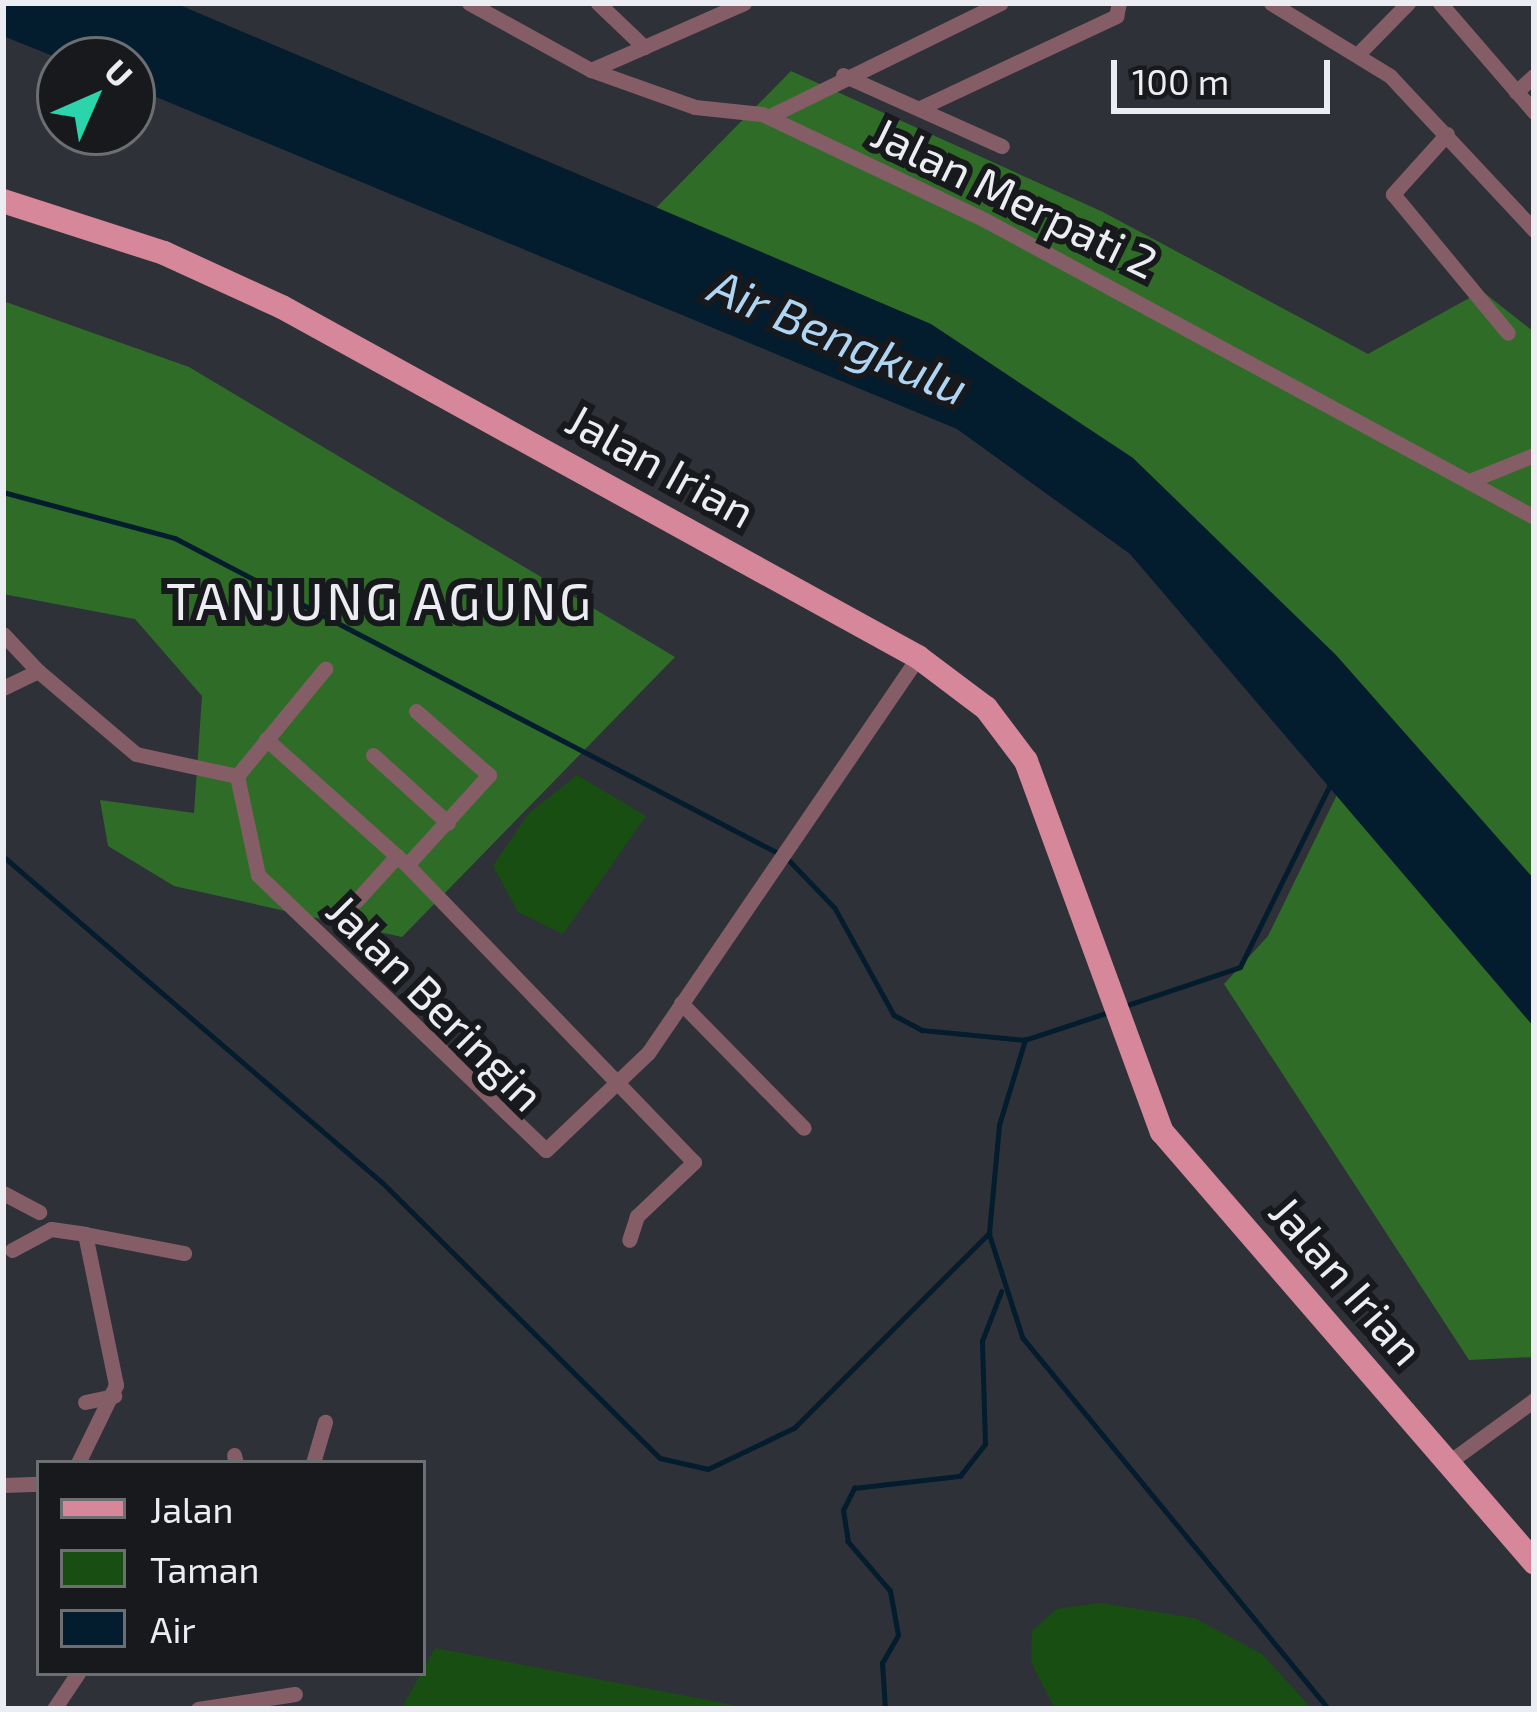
<!DOCTYPE html>
<style>
body{margin:0}
#map{position:relative;width:1537px;height:1712px;overflow:hidden;background:#2f3138;font-family:"Exo 2",sans-serif}
div>[style]{position:absolute}
.green>*{inset:0;background:#194e13}
.forest>*{inset:0;background:#2f6c28}
.water>*{inset:0;background:#031c2e}
.stream>*{height:4.5px;margin:-2.25px;padding:0 2.25px;transform-origin:2.25px;border-radius:2.25px;background:#031c2e}
.street>*{height:15px;margin:-7.5px;padding:0 7.5px;transform-origin:7.5px;border-radius:7.5px;background:#855d66}
.primary>*{height:24px;margin:-12px;padding:0 12px;transform-origin:12px;border-radius:12px;background:#d7879a}
span{translate:-50% -50%;white-space:nowrap;text-align:center;line-height:1.15;-webkit-text-stroke:12px #18191c;paint-order:stroke}
.street-label{font-size:45px;color:#ebedf2}
.water-label{font-size:48px;color:#afd5f5;font-style:italic}
.quarter-label{font-size:51px;color:#ebedf2;letter-spacing:3px}
.frame{position:absolute;inset:0;border:6px solid #ebedf2;pointer-events:none}
.legend{position:absolute;left:36px;top:1460px;width:390px;height:216px;box-sizing:border-box;background:#18191c;border:3px solid #6c6e72;margin:0;padding:15px 21px;list-style:none;font-size:36px;color:#ebedf2}
.legend li{display:flex;align-items:center;gap:24px;height:60px}
.legend b{width:60px;border:3px solid #6c6e72}
.north{position:absolute;left:36px;top:36px;width:120px;height:120px;box-sizing:border-box;background:#18191c;border:3px solid #6c6e72;border-radius:50%;rotate:45deg;font-size:33px;font-weight:700;line-height:48px;text-align:center;color:#ebedf2}
.north::after{content:'';display:block;margin:auto;width:42px;height:54px;background:#2ad5ac;clip-path:polygon(50% 0,100% 100%,50% 72%,0 100%)}
.scale{position:absolute;left:1111px;top:60px;width:219px;height:54px;box-sizing:border-box;border:6px solid #ebedf2;border-top:0;padding-left:15px;font-size:36px;line-height:42px;white-space:nowrap;color:#ebedf2;-webkit-text-stroke:9px #18191c;paint-order:stroke}
</style>
<div id="map">
<div class="green">
<div style="clip-path:polygon(577px 775px,646px 816px,563px 934px,518px 912px,493px 866px,528px 814px)"></div>
<div style="clip-path:polygon(1100px 1603px,1194px 1618px,1262px 1654px,1312px 1709px,1055px 1709px,1031px 1662px,1032px 1631px,1057px 1609px)"></div>
<div style="clip-path:polygon(435px 1648px,744px 1707px,744px 1709px,401px 1709px)"></div>
</div>
<div class="forest">
<div style="clip-path:polygon(791px 71px,1103px 212px,1368px 354px,1482px 291px,1534px 332px,1534px 1357px,1469px 1360px,1224px 984px,1268px 936px,1349px 770px,1340px 680px,644px 220px)"></div>
<div style="clip-path:polygon(3px 301px,189px 367px,675px 657px,402px 937px,174px 886px,108px 846px,100px 800px,194px 813px,202px 696px,135px 619px,3px 594px)"></div>
</div>
<div class="water">
<div style="clip-path:polygon(3px 3px,175px 3px,931px 324px,1133px 458px,1336px 655px,1534px 879px,1534px 1027px,1130px 554px,957px 429px,132px 87px,132px 60px,63px 60px,3px 36px)"></div>
</div>
<div class="stream">
<div style="left:3px;top:492px;width:178px;rotate:15deg"></div>
<div style="left:175px;top:538px;width:680px;rotate:27.58deg"></div>
<div style="left:3px;top:856px;width:501px;rotate:40.71deg"></div>
<div style="left:383px;top:1183px;width:390px;rotate:44.8deg"></div>
<div style="left:660px;top:1458px;width:49px;rotate:12.9deg"></div>
<div style="left:708px;top:1469px;width:95px;rotate:-25.5deg"></div>
<div style="left:794px;top:1428px;width:276px;rotate:-45deg"></div>
<div style="left:989px;top:1233px;width:108px;rotate:-84.7deg"></div>
<div style="left:999px;top:1125px;width:89px;rotate:-73deg"></div>
<div style="left:788px;top:859px;width:68px;rotate:46.2deg"></div>
<div style="left:835px;top:908px;width:122px;rotate:61.1deg"></div>
<div style="left:894px;top:1015px;width:32px;rotate:28deg"></div>
<div style="left:922px;top:1030px;width:103px;rotate:5.5deg"></div>
<div style="left:1025px;top:1040px;width:89px;rotate:-18.4deg"></div>
<div style="left:1125px;top:1006px;width:121px;rotate:-18.7deg"></div>
<div style="left:1240px;top:967px;width:203px;rotate:-63.7deg"></div>
<div style="left:989px;top:1233px;width:110px;rotate:72.1deg"></div>
<div style="left:1023px;top:1338px;width:481px;rotate:50.5deg"></div>
<div style="left:885px;top:1709px;width:46px;rotate:-93.7deg"></div>
<div style="left:882px;top:1663px;width:32px;rotate:-60deg"></div>
<div style="left:898px;top:1635px;width:45px;rotate:-100.3deg"></div>
<div style="left:890px;top:1591px;width:65px;rotate:-130.6deg"></div>
<div style="left:848px;top:1542px;width:32px;rotate:-99deg"></div>
<div style="left:843px;top:1510px;width:25px;rotate:-63deg"></div>
<div style="left:854px;top:1488px;width:107px;rotate:-6.5deg"></div>
<div style="left:960px;top:1476px;width:41px;rotate:-52deg"></div>
<div style="left:985px;top:1444px;width:103px;rotate:-91.7deg"></div>
<div style="left:982px;top:1341px;width:53px;rotate:-68.8deg"></div>
</div>
<div class="street">
<div style="left:469px;top:3px;width:139px;rotate:28.8deg"></div>
<div style="left:591px;top:70px;width:110px;rotate:19.6deg"></div>
<div style="left:695px;top:107px;width:67px;rotate:6deg"></div>
<div style="left:762px;top:114px;width:247px;rotate:25.4deg"></div>
<div style="left:985px;top:220px;width:624px;rotate:28.41deg"></div>
<div style="left:598px;top:3px;width:64px;rotate:43.7deg"></div>
<div style="left:644px;top:47px;width:109px;rotate:-23.7deg"></div>
<div style="left:1271px;top:3px;width:140px;rotate:31.5deg"></div>
<div style="left:1390px;top:76px;width:211px;rotate:46.9deg"></div>
<div style="left:1440px;top:3px;width:144px;rotate:49.2deg"></div>
<div style="left:1360px;top:52px;width:69px;rotate:-45.6deg"></div>
<div style="left:591px;top:70px;width:58px;rotate:-23.5deg"></div>
<div style="left:843px;top:75px;width:174px;rotate:24.1deg"></div>
<div style="left:1516px;top:92px;width:24px;rotate:-42deg"></div>
<div style="left:920px;top:108px;width:217px;rotate:-25.1deg"></div>
<div style="left:1116px;top:16px;width:13px;rotate:-77deg"></div>
<div style="left:768px;top:117px;width:259px;rotate:-26.1deg"></div>
<div style="left:1447px;top:134px;width:81px;rotate:132deg"></div>
<div style="left:1393px;top:194px;width:180px;rotate:50.4deg"></div>
<div style="left:1472px;top:480px;width:67px;rotate:-22deg"></div>
<div style="left:3px;top:634px;width:51px;rotate:46.6deg"></div>
<div style="left:3px;top:688px;width:39px;rotate:-26deg"></div>
<div style="left:38px;top:671px;width:128px;rotate:40.3deg"></div>
<div style="left:136px;top:754px;width:103px;rotate:12.3deg"></div>
<div style="left:237px;top:776px;width:101px;rotate:78deg"></div>
<div style="left:258px;top:875px;width:398px;rotate:43.7deg"></div>
<div style="left:546px;top:1150px;width:141px;rotate:-43.6deg"></div>
<div style="left:648px;top:1053px;width:479px;rotate:-55.7deg"></div>
<div style="left:266px;top:739px;width:189px;rotate:41.8deg"></div>
<div style="left:407px;top:865px;width:413px;rotate:46deg"></div>
<div style="left:694px;top:1162px;width:79px;rotate:136.5deg"></div>
<div style="left:637px;top:1216px;width:25px;rotate:108deg"></div>
<div style="left:373px;top:755px;width:101px;rotate:42.2deg"></div>
<div style="left:237px;top:776px;width:139px;rotate:-50.6deg"></div>
<div style="left:407px;top:865px;width:122px;rotate:-47.7deg"></div>
<div style="left:489px;top:775px;width:97px;rotate:-138.8deg"></div>
<div style="left:356px;top:901px;width:61px;rotate:-47.7deg"></div>
<div style="left:681px;top:1003px;width:175px;rotate:45.5deg"></div>
<div style="left:3px;top:1193px;width:41px;rotate:27.8deg"></div>
<div style="left:85px;top:1234px;width:101px;rotate:10.9deg"></div>
<div style="left:12px;top:1250px;width:44px;rotate:-28.3deg"></div>
<div style="left:51px;top:1229px;width:34px;rotate:8deg"></div>
<div style="left:85px;top:1234px;width:154px;rotate:78.4deg"></div>
<div style="left:116px;top:1385px;width:87px;rotate:116deg"></div>
<div style="left:85px;top:1402px;width:30px;rotate:-12deg"></div>
<div style="left:234px;top:1455px;width:8px;rotate:76deg"></div>
<div style="left:1449px;top:1462px;width:105px;rotate:-36.1deg"></div>
<div style="left:313px;top:1463px;width:43px;rotate:-73.7deg"></div>
<div style="left:3px;top:1485px;width:36px;rotate:-2deg"></div>
<div style="left:54px;top:1709px;width:43px;rotate:-56.3deg"></div>
<div style="left:198px;top:1709px;width:98px;rotate:-8.8deg"></div>
</div>
<div class="primary">
<div style="left:3px;top:201px;width:169px;rotate:17.9deg"></div>
<div style="left:164px;top:253px;width:130px;rotate:24.6deg"></div>
<div style="left:282px;top:307px;width:726px;rotate:28.82deg"></div>
<div style="left:918px;top:657px;width:85px;rotate:36.9deg"></div>
<div style="left:986px;top:708px;width:66px;rotate:53deg"></div>
<div style="left:1026px;top:761px;width:395px;rotate:69.9deg"></div>
<div style="left:1162px;top:1132px;width:569px;rotate:49.14deg"></div>
</div>
<div class="street-label">
<span style="left:1015px;top:197px;rotate:26deg">Jalan Merpati 2</span>
<span style="left:661px;top:465px;rotate:29deg">Jalan Irian</span>
<span style="left:436px;top:1002px;rotate:45deg">Jalan Beringin</span>
<span style="left:1347px;top:1280px;rotate:49deg">Jalan Irian</span>
</div>
<div class="water-label">
<span style="left:839px;top:336px;rotate:23deg">Air Bengkulu</span>
</div>
<div class="quarter-label">
<span style="left:380px;top:600px">TANJUNG AGUNG</span>
</div>
<div class="frame"></div>
<ul class="legend">
<li><b style="height:15px;background:#d7879a"></b>Jalan</li>
<li><b style="height:33px;background:#194e13"></b>Taman</li>
<li><b style="height:33px;background:#031c2e"></b>Air</li>
</ul>
<div class="north">U</div>
<div class="scale">100 m</div>
</div>
